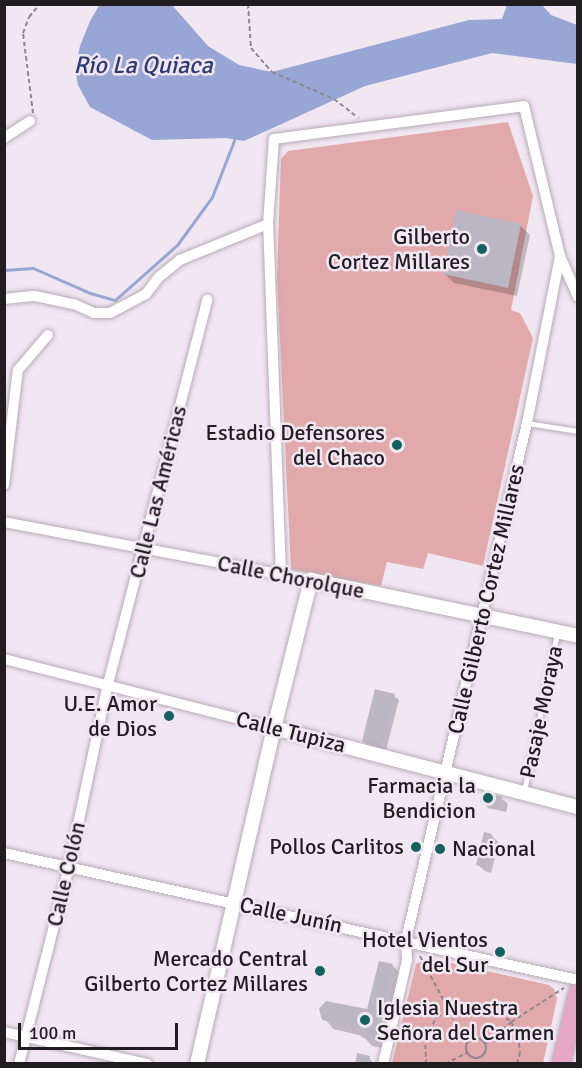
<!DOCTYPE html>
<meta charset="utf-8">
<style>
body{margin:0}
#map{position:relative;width:582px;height:1068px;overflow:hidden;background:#f1e7f2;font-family:Signika,sans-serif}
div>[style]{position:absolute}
.green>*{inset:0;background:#e2a9aa}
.water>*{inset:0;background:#97a6d4}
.shadow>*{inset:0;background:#0003}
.stream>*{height:3px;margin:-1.5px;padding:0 1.5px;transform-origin:1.5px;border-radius:1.5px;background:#97a6d4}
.building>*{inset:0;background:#bab6c4}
.path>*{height:2px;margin-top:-1px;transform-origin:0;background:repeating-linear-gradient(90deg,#8f878f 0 4.5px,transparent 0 7.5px)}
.path>.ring{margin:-1px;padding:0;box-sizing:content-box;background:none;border:2px solid #8f878f;border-radius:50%}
.roads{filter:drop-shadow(0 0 2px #b6acb6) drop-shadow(0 0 2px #b6acb6)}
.service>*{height:5px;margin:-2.5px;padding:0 2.5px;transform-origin:2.5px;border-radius:2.5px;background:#fff}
.minor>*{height:10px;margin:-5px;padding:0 5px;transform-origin:5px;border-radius:5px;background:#fff}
.tertiary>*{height:14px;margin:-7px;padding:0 7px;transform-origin:7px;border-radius:7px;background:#fff}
.trunk>*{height:18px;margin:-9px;padding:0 9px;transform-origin:9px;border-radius:9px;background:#e6a7c4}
.dots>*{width:16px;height:16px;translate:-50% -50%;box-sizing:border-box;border:3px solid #f1e7f2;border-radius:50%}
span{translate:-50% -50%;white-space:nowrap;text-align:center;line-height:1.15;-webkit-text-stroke:5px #f1e7f2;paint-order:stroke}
.poi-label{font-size:22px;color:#201c20}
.right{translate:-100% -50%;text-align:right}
.left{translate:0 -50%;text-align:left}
.street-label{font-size:22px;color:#201c20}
.water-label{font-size:24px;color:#2d3b74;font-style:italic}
.frame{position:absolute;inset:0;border:6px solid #201c20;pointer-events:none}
.scale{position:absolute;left:18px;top:1023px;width:160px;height:27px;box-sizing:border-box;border:3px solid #201c20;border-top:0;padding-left:8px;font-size:18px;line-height:21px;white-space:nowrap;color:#201c20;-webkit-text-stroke:4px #f1e7f2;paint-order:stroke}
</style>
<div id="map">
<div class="green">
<div style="clip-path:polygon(508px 122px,533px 196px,511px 310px,520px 313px,533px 338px,483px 566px,428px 553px,423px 569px,387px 562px,381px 586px,291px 569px,277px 277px,281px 159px,288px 151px)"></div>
<div style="clip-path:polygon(429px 958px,549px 985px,554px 989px,557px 999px,543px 1063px,392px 1063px,416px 964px)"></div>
</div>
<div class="water">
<div style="clip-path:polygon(100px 4px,172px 5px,208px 46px,239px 65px,272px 72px,469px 20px,502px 19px,507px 5px,542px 5px,551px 15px,577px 25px,577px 64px,492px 53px,365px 86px,244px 141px,226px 138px,152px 140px,90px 107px,78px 85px,75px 69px,80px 46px,90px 21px)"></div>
</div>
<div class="shadow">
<div style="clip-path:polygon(520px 225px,530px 235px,517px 296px,454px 283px,445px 274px)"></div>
<div style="clip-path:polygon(394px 696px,399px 700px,386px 750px,368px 746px,363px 741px)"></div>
<div style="clip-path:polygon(501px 798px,508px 804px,506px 812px,488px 808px,482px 802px)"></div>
<div style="clip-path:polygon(491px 835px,499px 843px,491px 873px,485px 871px,477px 864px)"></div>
<div style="clip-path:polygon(380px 963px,393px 966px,402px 975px,382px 1048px,372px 1046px,363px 1036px,333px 1029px,320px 1012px,327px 1002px,368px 1011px)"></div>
<div style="clip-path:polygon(369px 1057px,373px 1064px,356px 1064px)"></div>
</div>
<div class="stream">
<div style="left:4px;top:270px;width:29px;rotate:-4deg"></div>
<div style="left:33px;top:268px;width:62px;rotate:23.7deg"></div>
<div style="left:90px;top:293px;width:26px;rotate:16deg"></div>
<div style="left:115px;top:300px;width:83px;rotate:-41.6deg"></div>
<div style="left:177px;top:245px;width:59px;rotate:-53.9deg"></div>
<div style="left:212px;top:197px;width:63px;rotate:-68.7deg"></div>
</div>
<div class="building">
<div style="clip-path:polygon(456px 210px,521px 224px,508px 288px,443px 274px)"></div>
<div style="clip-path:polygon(375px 689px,395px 694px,382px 747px,362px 741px)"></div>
<div style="clip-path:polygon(482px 791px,502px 797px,499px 806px,480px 802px)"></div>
<div style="clip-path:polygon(484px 832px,492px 834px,484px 867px,476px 865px)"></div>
<div style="clip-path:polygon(379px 961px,393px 964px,385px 999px,382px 999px,373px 1040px,361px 1037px,363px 1029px,322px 1020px,319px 1009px,326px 1001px,367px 1009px)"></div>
<div style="clip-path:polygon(357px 1053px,370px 1056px,368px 1064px,355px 1064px)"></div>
</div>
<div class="path">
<div style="left:248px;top:4px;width:44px;rotate:86.1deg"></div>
<div style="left:251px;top:48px;width:32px;rotate:49deg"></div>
<div style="left:272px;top:72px;width:68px;rotate:23.5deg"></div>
<div style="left:334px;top:99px;width:31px;rotate:38deg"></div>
<div style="left:33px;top:113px;width:81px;rotate:-97.1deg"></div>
<div style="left:23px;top:33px;width:17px;rotate:-69deg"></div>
<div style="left:29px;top:17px;width:17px;rotate:-50deg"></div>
<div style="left:420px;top:956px;width:100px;rotate:61.9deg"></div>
<div class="ring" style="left:466px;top:1038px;width:18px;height:18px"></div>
<div style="left:485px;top:1044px;width:34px;rotate:-40deg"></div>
<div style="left:511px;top:1022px;width:63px;rotate:-32.7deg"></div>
<div style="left:426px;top:1064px;width:27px;rotate:-92deg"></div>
<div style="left:425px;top:1037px;width:23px;rotate:-59deg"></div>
<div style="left:437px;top:1017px;width:26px;rotate:-29deg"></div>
<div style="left:460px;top:1004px;width:14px;rotate:-8deg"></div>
<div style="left:474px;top:1002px;width:14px;rotate:12deg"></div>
<div style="left:488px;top:1005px;width:29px;rotate:36deg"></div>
<div style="left:511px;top:1022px;width:16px;rotate:63deg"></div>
<div style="left:518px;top:1036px;width:16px;rotate:83deg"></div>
<div style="left:520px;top:1052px;width:12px;rotate:104deg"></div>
<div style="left:445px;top:1064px;width:25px;rotate:-27deg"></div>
</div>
<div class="roads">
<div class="service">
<div style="left:527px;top:423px;width:52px;rotate:8.9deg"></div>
<div style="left:524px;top:791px;width:161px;rotate:-78.2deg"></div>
</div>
<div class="minor">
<div style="left:4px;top:138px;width:31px;rotate:-33deg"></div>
<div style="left:4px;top:299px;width:31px;rotate:-6deg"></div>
<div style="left:35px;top:296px;width:40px;rotate:12deg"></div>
<div style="left:74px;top:304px;width:22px;rotate:24deg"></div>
<div style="left:94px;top:313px;width:16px"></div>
<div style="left:110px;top:313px;width:41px;rotate:-27.8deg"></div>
<div style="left:146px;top:294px;width:21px;rotate:-53deg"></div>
<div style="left:159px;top:277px;width:27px;rotate:-39deg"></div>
<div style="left:180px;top:260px;width:95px;rotate:-22.2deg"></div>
<div style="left:4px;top:485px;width:116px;rotate:-83.1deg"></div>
<div style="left:18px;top:370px;width:46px;rotate:-49.4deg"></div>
<div style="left:4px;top:522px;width:312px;rotate:10.7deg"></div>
<div style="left:281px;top:575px;width:351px;rotate:-92.1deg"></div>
<div style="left:268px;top:224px;width:85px;rotate:-86deg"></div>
<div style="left:274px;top:139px;width:252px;rotate:-7.5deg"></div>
<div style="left:524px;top:106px;width:154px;rotate:76.5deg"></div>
<div style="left:560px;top:256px;width:45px;rotate:66.3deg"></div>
<div style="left:4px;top:659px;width:279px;rotate:14.3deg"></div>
<div style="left:4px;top:853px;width:588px;rotate:12.48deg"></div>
<div style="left:4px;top:1032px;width:147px;rotate:12.6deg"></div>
<div style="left:19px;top:1064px;width:203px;rotate:-75.8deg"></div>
<div style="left:69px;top:867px;width:187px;rotate:-78deg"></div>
<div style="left:108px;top:684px;width:397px;rotate:-75.5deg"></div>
<div style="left:383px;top:1064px;width:107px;rotate:-77deg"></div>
<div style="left:407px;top:960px;width:20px;rotate:-93deg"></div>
<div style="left:406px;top:940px;width:531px;rotate:-76.83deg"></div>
<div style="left:527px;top:423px;width:170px;rotate:-78.8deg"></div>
</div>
<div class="tertiary">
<div style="left:274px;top:728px;width:314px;rotate:14.6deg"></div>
<div style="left:197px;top:1064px;width:345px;rotate:-77.1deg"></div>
<div style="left:274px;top:728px;width:153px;rotate:-76deg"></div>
<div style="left:311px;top:580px;width:273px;rotate:11.8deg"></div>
</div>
<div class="trunk">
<div style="left:561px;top:1064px;width:74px;rotate:-76.7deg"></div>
</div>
</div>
<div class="dots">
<div style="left:482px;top:249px;background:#14625f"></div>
<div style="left:397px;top:445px;background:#14625f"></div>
<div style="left:169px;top:716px;background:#14625f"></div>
<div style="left:488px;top:798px;background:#14625f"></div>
<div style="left:416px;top:847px;background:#14625f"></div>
<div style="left:440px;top:849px;background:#14625f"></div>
<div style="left:500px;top:952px;background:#14625f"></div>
<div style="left:320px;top:971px;background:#14625f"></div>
<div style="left:365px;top:1020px;background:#14625f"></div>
</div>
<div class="poi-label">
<span class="right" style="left:470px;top:249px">Gilberto<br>Cortez Millares</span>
<span class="right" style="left:385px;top:445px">Estadio Defensores<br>del Chaco</span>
<span class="right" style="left:157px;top:716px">U.E. Amor<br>de Dios</span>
<span class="right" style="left:476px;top:798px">Farmacia la<br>Bendicion</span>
<span class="right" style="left:404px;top:847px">Pollos Carlitos</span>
<span class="left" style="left:452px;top:849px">Nacional</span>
<span class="right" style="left:488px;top:952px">Hotel Vientos<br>del Sur</span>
<span class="right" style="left:308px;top:971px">Mercado Central<br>Gilberto Cortez Millares</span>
<span class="left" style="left:377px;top:1020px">Iglesia Nuestra<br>Señora del Carmen</span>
</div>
<div class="street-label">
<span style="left:158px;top:492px;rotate:-76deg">Calle Las Américas</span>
<span style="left:291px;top:577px;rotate:11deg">Calle Chorolque</span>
<span style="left:486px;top:599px;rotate:-77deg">Calle Gilberto Cortez Millares</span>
<span style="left:541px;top:712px;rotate:-78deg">Pasaje Moraya</span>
<span style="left:291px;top:732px;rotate:14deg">Calle Tupiza</span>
<span style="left:66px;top:874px;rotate:-77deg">Calle Colón</span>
<span style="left:291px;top:915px;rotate:12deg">Calle Junín</span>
</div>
<div class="water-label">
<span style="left:143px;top:66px">Río La Quiaca</span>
</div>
<div class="frame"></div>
<div class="scale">100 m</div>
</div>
